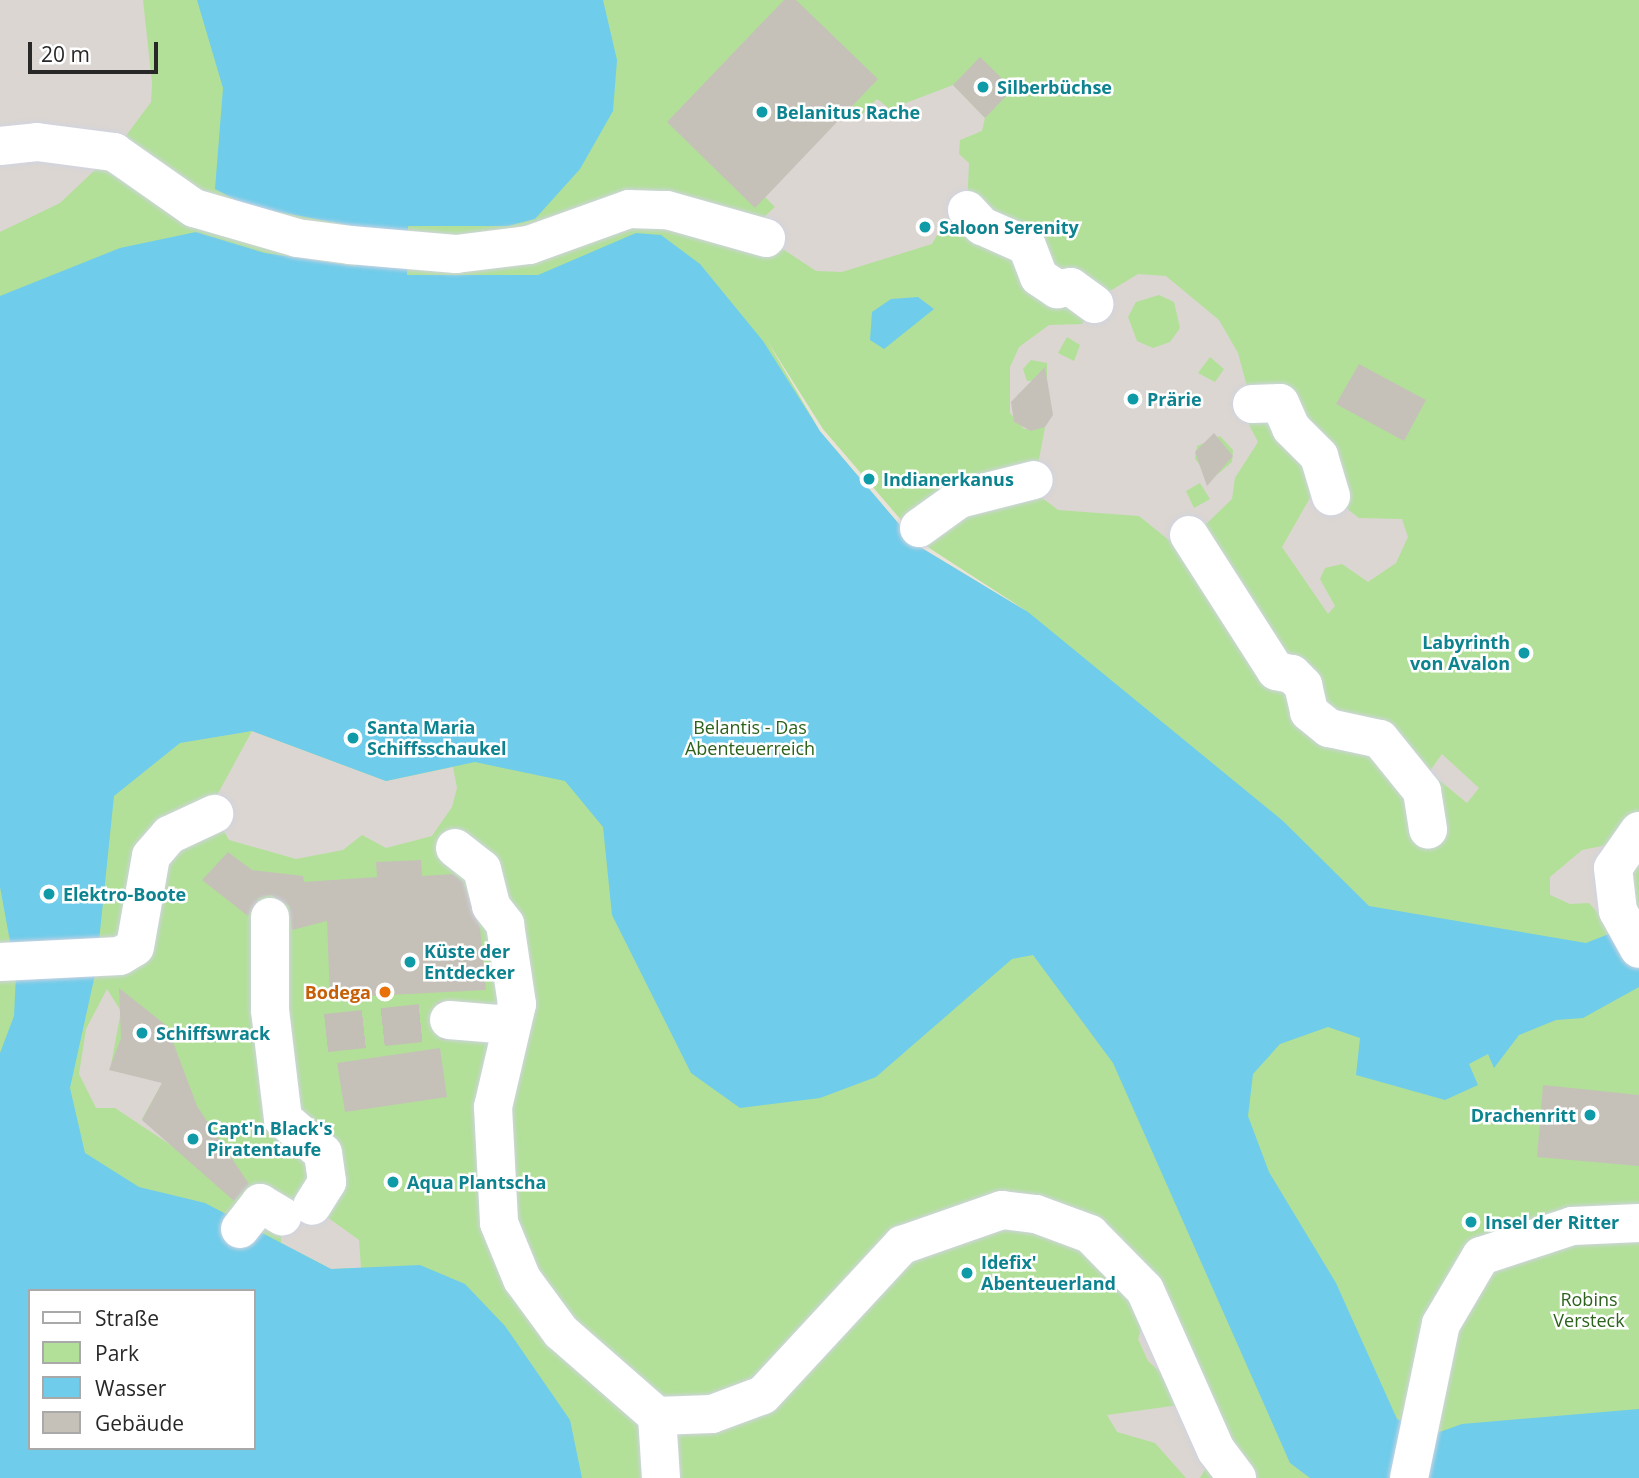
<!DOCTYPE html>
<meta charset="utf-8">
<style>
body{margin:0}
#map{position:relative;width:1639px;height:1478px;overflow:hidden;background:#eae3da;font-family:"Open Sans",sans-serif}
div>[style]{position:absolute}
.green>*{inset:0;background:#b2e098}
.plaza>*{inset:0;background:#dbd6d1}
.water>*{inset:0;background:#6fccea}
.pier>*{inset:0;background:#eae3da}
.building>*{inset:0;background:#c5c1b9}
.minor-tunnel>*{height:38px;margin-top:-19px;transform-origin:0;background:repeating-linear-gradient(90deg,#c3beb6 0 38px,transparent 0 57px)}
.roads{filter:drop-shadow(0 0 2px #d0d3e1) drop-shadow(0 0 2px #d0d3e1)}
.minor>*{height:38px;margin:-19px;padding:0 19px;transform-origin:19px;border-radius:19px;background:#fff}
.dots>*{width:19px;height:19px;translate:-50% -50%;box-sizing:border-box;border:4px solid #fff;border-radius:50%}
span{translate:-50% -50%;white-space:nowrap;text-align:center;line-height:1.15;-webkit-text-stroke:5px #fff;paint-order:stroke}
.culture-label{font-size:18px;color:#0d838f;font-weight:700}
.left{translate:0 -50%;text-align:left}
.right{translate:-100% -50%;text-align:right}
.park-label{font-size:18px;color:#2c621c}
.food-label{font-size:18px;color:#c56008;font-weight:700}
.legend{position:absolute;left:28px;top:1289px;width:228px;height:161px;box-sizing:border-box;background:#fff;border:2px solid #a9a9a9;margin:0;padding:9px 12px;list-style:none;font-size:21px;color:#282828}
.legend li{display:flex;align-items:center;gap:14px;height:35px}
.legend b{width:35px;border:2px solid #a9a9a9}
.scale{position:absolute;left:28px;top:42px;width:130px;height:32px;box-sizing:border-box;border:4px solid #282828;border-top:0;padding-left:9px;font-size:21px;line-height:24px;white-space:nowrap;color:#282828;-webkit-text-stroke:5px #fff;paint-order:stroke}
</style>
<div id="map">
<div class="green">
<div style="clip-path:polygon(evenodd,0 0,1639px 0,1639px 1478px,0 1478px,0 0,30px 1291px,254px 1291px,254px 1448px,30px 1448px,30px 1291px)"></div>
</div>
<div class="plaza">
<div style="clip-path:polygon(0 0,143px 0,152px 83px,151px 102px,114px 152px,60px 203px,0 232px)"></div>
<div style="clip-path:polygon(953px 85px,985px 118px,982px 131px,960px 140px,959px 154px,969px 163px,967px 210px,945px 221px,932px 244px,842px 272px,816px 271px,766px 238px,765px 216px,775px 207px,765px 197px,845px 112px,855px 121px,877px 99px,890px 109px)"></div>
<div style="clip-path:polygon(evenodd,1138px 274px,1166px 276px,1219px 320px,1238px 353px,1249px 394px,1245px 417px,1258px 442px,1235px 478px,1232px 499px,1204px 526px,1170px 541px,1139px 516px,1058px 510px,1033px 491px,1045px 427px,1024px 429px,1010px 413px,1010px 367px,1019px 347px,1049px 325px,1082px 324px,1100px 297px,1138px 274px,1159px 295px,1174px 302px,1180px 328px,1170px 342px,1153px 348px,1137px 341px,1128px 317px,1136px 302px,1159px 295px,1138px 274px,1067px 337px,1080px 345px,1074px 361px,1058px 353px,1067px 337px,1138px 274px,1210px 357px,1224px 369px,1215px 382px,1198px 373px,1210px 357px,1138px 274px,1031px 360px,1047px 363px,1047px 380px,1027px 381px,1023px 369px,1031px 360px,1138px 274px,1220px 436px,1233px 450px,1232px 462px,1218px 474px,1206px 473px,1195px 459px,1197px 446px,1220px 436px,1138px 274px,1200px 483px,1210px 499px,1194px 508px,1186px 491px,1200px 483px)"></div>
<div style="clip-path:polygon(1311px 496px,1331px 496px,1359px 518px,1402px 519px,1408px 537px,1396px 563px,1368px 582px,1342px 564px,1325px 568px,1320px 579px,1335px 606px,1328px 614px,1282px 547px)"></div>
<div style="clip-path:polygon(252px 731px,386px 781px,453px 767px,457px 788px,452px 807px,432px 836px,386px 848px,362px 835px,343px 850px,296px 859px,229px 840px,214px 814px,216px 797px)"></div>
<div style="clip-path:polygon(1442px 754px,1479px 788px,1467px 803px,1429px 772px)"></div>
<div style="clip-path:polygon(1612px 844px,1639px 862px,1603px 919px,1589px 903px,1570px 904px,1550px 895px,1550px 877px,1582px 850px)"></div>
<div style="clip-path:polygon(107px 989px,121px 1011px,110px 1070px,177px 1056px,142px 1119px,175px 1148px,115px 1108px,96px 1108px,79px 1074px,86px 1029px)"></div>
<div style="clip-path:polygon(312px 1206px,359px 1240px,361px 1268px,331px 1269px,281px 1243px,282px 1216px)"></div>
<div style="clip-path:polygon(1145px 1317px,1216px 1450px,1200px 1478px,1186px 1478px,1155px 1443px,1117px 1432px,1107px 1415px,1179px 1405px,1174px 1385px,1148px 1361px,1138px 1339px)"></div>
</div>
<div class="water">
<div style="clip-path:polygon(evenodd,197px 0,603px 0,617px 60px,613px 111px,580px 169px,535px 219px,508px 226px,408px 226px,407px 275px,538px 275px,636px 233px,661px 235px,700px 264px,763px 341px,820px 431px,917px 545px,1028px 612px,1283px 821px,1369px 906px,1586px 943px,1639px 922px,1639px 987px,1583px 1018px,1556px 1020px,1519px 1035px,1494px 1068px,1488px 1054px,1469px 1064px,1478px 1085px,1445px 1100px,1356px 1075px,1360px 1038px,1328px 1027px,1280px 1044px,1253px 1074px,1248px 1116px,1269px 1172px,1336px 1283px,1397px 1419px,1434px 1434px,1462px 1424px,1639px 1409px,1639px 1478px,1310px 1478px,1290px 1463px,1113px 1063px,1033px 955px,1012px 959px,876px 1077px,820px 1098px,740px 1108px,691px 1073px,612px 915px,603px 827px,565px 781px,475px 762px,386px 781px,252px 731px,180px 743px,114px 796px,96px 970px,70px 1088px,85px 1153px,139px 1187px,205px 1203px,331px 1269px,420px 1265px,465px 1284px,505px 1326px,570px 1420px,582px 1478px,0 1478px,0 1053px,14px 1016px,16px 974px,0 887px,0 296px,120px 248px,196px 232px,265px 253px,355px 266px,358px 227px,247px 206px,215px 189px,223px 88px,197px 0,30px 1291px,254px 1291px,254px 1448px,30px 1448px,30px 1291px)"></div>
<div style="clip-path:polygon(918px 297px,934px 309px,884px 349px,870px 340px,872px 312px,891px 299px)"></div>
</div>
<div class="pier">
<div style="clip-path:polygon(766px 339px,823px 429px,920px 542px,1028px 612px,917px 545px,820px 431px)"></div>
</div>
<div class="building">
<div style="clip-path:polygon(784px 0,796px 0,878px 79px,755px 208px,667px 122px)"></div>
<div style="clip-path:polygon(980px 57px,1013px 89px,985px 118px,953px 85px)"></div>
<div style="clip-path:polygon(1359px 364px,1426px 400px,1404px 441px,1336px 404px)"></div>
<div style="clip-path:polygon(1045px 367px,1053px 415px,1045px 427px,1031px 431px,1014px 422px,1011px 402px)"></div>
<div style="clip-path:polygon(1214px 433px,1233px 456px,1207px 486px,1195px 452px)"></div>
<div style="clip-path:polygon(228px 852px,252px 870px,303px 876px,304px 882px,377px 877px,376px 862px,421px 860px,422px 876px,453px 874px,463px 882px,480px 928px,486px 990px,330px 998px,327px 921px,292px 930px,289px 906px,271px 895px,259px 898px,248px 916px,202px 880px)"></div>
<div style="clip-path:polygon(119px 988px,167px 1026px,197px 1106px,249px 1184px,234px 1201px,142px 1120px,162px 1083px,109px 1070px,121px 1038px)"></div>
<div style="clip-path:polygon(440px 1048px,447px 1097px,345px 1112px,337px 1063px)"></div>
<div style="clip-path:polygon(1543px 1085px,1639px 1095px,1639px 1166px,1537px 1157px)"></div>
</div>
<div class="minor-tunnel">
<div style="left:326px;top:1033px;width:124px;rotate:-6deg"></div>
</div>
<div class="roads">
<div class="minor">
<div style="left:0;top:146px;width:37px;rotate:-6deg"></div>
<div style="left:37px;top:142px;width:78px;rotate:7.4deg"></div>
<div style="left:114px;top:152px;width:98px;rotate:35deg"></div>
<div style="left:194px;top:208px;width:107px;rotate:16.2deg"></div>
<div style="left:297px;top:238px;width:53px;rotate:7.5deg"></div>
<div style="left:350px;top:245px;width:106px;rotate:4.9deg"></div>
<div style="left:456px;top:254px;width:74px;rotate:-7deg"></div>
<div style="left:529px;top:245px;width:106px;rotate:-19.8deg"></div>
<div style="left:629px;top:209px;width:38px;rotate:2deg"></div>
<div style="left:667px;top:210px;width:103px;rotate:15.8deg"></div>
<div style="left:967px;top:210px;width:22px;rotate:47deg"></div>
<div style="left:982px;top:226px;width:49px;rotate:24deg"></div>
<div style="left:1027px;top:246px;width:33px;rotate:69deg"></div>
<div style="left:1039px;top:277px;width:22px;rotate:34deg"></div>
<div style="left:1057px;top:289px;width:14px;rotate:-8deg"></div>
<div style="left:1071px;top:287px;width:29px;rotate:36deg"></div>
<div style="left:1252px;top:404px;width:28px;rotate:-2deg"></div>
<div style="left:1280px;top:403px;width:27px;rotate:66deg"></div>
<div style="left:1291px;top:428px;width:40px;rotate:45deg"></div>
<div style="left:1319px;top:456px;width:42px;rotate:73.3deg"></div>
<div style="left:919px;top:528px;width:49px;rotate:-35.9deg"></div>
<div style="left:959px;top:499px;width:77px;rotate:-14.2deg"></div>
<div style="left:1189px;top:535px;width:161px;rotate:57.4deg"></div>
<div style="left:1276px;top:671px;width:16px;rotate:11deg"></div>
<div style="left:1292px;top:674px;width:16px;rotate:45deg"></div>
<div style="left:1303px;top:685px;width:28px;rotate:77deg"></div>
<div style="left:1309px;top:712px;width:26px;rotate:39deg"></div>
<div style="left:1329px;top:728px;width:52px;rotate:12.2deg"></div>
<div style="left:1380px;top:739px;width:67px;rotate:51.1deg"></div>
<div style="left:1422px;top:791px;width:39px;rotate:81deg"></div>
<div style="left:1639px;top:831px;width:45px;rotate:125.1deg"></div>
<div style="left:1613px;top:868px;width:43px;rotate:83.4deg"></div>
<div style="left:1618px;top:911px;width:43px;rotate:61.1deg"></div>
<div style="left:455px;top:848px;width:34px;rotate:38deg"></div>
<div style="left:482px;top:869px;width:38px;rotate:76deg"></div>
<div style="left:491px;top:906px;width:23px;rotate:52deg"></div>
<div style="left:505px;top:924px;width:81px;rotate:81.5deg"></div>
<div style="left:517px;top:1004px;width:106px;rotate:103.1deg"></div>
<div style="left:493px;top:1107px;width:116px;rotate:87deg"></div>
<div style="left:499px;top:1223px;width:61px;rotate:67.7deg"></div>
<div style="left:522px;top:1279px;width:66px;rotate:53.7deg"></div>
<div style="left:561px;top:1332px;width:128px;rotate:41.2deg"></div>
<div style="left:270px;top:917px;width:93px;rotate:90deg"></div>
<div style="left:270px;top:1010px;width:110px;rotate:83.2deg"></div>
<div style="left:283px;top:1119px;width:52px;rotate:40.4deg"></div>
<div style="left:323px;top:1153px;width:29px;rotate:82deg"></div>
<div style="left:327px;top:1182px;width:28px;rotate:122deg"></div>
<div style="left:0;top:962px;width:120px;rotate:-2.9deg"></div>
<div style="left:120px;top:956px;width:17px;rotate:-31deg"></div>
<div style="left:135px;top:947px;width:92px;rotate:-80deg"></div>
<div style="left:151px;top:856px;width:28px;rotate:-49deg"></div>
<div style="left:169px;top:835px;width:50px;rotate:-25deg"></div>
<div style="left:449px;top:1020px;width:61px;rotate:4.7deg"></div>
<div style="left:240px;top:1229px;width:33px;rotate:-52deg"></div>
<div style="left:260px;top:1203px;width:26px;rotate:31deg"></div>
<div style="left:661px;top:1478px;width:62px;rotate:-93.7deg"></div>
<div style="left:657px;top:1416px;width:55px;rotate:-2.1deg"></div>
<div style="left:712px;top:1414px;width:54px;rotate:-20.4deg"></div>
<div style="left:763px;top:1395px;width:205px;rotate:-47.2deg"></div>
<div style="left:902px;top:1245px;width:106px;rotate:-19.3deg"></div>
<div style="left:1002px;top:1210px;width:34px;rotate:7deg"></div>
<div style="left:1036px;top:1214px;width:58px;rotate:20.3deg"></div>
<div style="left:1090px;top:1234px;width:78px;rotate:45.5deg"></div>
<div style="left:1145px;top:1290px;width:175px;rotate:66.1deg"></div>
<div style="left:1216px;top:1450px;width:35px;rotate:53deg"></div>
<div style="left:1409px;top:1478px;width:157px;rotate:-78.3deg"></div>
<div style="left:1441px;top:1324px;width:79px;rotate:-59.5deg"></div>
<div style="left:1481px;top:1256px;width:96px;rotate:-18.2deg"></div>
<div style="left:1572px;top:1226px;width:67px;rotate:-2.6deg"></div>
</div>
</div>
<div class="dots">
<div style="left:983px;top:87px;background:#0f9aa8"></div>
<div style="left:762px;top:112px;background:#0f9aa8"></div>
<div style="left:925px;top:227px;background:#0f9aa8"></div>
<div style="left:1133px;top:399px;background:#0f9aa8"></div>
<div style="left:869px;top:479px;background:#0f9aa8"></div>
<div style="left:1524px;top:653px;background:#0f9aa8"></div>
<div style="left:353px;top:738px;background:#0f9aa8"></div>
<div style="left:49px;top:894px;background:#0f9aa8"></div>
<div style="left:410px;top:962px;background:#0f9aa8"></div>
<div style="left:385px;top:992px;background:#e8710a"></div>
<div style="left:142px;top:1033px;background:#0f9aa8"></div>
<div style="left:1590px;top:1115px;background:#0f9aa8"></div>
<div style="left:193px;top:1139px;background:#0f9aa8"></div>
<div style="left:393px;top:1182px;background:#0f9aa8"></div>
<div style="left:1471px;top:1222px;background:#0f9aa8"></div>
<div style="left:967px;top:1273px;background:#0f9aa8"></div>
</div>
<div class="culture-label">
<span class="left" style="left:997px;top:87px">Silberbüchse</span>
<span class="left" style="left:776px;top:112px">Belanitus Rache</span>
<span class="left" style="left:939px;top:227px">Saloon Serenity</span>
<span class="left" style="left:1147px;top:399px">Prärie</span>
<span class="left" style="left:883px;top:479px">Indianerkanus</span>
<span class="right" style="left:1510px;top:653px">Labyrinth<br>von Avalon</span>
<span class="left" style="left:367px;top:738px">Santa Maria<br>Schiffsschaukel</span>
<span class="left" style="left:63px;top:894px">Elektro-Boote</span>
<span class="left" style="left:424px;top:962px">Küste der<br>Entdecker</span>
<span class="left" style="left:156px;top:1033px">Schiffswrack</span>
<span class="right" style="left:1576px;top:1115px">Drachenritt</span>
<span class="left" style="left:207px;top:1139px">Capt'n Black's<br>Piratentaufe</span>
<span class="left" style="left:407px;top:1182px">Aqua Plantscha</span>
<span class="left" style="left:1485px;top:1222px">Insel der Ritter</span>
<span class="left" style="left:981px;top:1273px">Idefix'<br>Abenteuerland</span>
</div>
<div class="park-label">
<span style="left:750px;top:738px">Belantis - Das<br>Abenteuerreich</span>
<span style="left:1589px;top:1310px">Robins<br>Versteck</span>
</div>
<div class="food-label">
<span class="right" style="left:371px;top:992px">Bodega</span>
</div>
<ul class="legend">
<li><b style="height:9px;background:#fff"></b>Straße</li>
<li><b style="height:19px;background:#b2e098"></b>Park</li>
<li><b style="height:19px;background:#6fccea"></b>Wasser</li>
<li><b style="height:19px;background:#c5c1b9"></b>Gebäude</li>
</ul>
<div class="scale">20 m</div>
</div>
